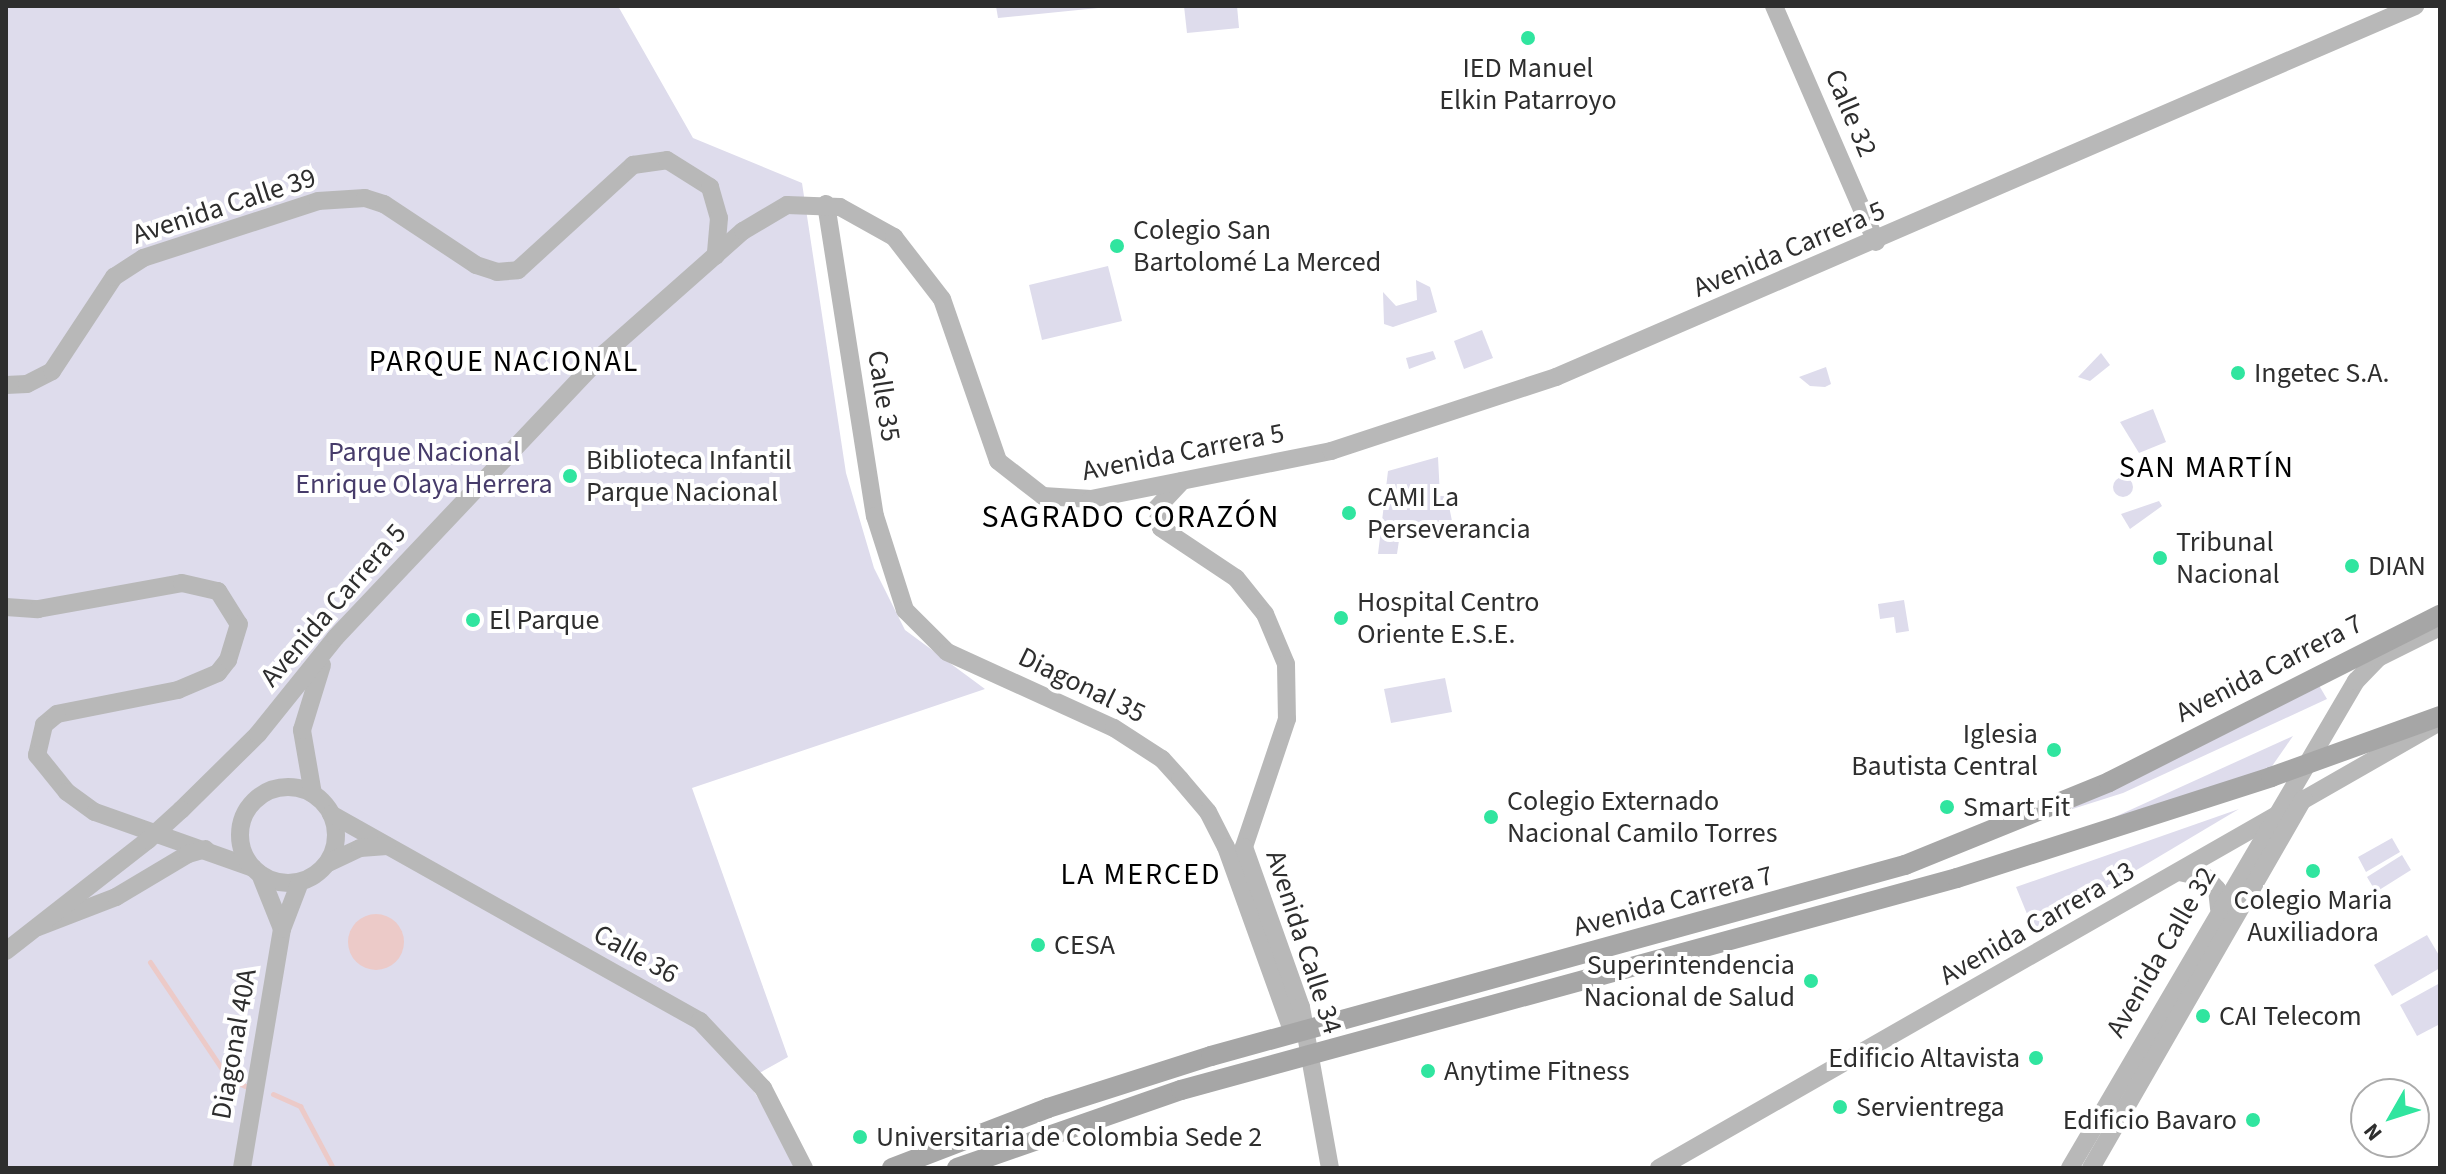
<!DOCTYPE html>
<meta charset="utf-8">
<style>
body{margin:0}
#map{position:relative;width:2446px;height:1174px;overflow:hidden;background:#fff;font-family:"Source Sans 3",sans-serif}
div>[style]{position:absolute}
.green>*{inset:0;background:#dedcec}
.round{border-radius:50%}
.water>*{inset:0;background:#eccac8}
.stream>*{height:5px;margin:-2.5px;padding:0 2.5px;transform-origin:2.5px;border-radius:2.5px;background:#eccac8}
.secondary>*{height:18px;margin:-9px;padding:0 9px;transform-origin:9px;border-radius:9px;background:#b8b8b8}
.secondary>.ring{margin:-9px;padding:0;box-sizing:content-box;background:none;border:18px solid #b8b8b8;border-radius:50%}
.primary>*{height:20px;margin:-10px;padding:0 10px;transform-origin:10px;border-radius:10px;background:#a6a6a6}
.secondary-bridge>*{height:18px;margin:-9px;padding:0 9px;transform-origin:9px;border-radius:9px;background:#b8b8b8}
.dots>*{width:22px;height:22px;translate:-50% -50%;box-sizing:border-box;border:4px solid #fff;border-radius:50%}
span{translate:-50% -50%;white-space:nowrap;text-align:center;line-height:1.15;-webkit-text-stroke:8px #fff;paint-order:stroke}
.poi-label{font-size:28px;color:#2e2e2e}
.left{translate:0 -50%;text-align:left}
.right{translate:-100% -50%;text-align:right}
.street-label{font-size:28px;color:#2e2e2e}
.park-label{font-size:28px;color:#463b6a}
.neighbourhood-label{font-size:30px;color:#000;letter-spacing:2px}
.quarter-label{font-size:32px;color:#000;letter-spacing:2px}
.frame{position:absolute;inset:0;border:8px solid #2e2e2e;pointer-events:none}
.north{position:absolute;left:2350px;top:1078px;width:80px;height:80px;box-sizing:border-box;background:#fff;border:2px solid #ababab;border-radius:50%;rotate:231deg;font-size:22px;font-weight:700;line-height:32px;text-align:center;color:#2e2e2e}
.north::after{content:'';display:block;margin:auto;width:28px;height:36px;background:#30e59f;clip-path:polygon(50% 0,100% 100%,50% 72%,0 100%)}
</style>
<div id="map">
<div class="green">
<div style="clip-path:polygon(6px 6px,618px 6px,693px 138px,802px 183px,846px 473px,874px 568px,905px 630px,985px 689px,692px 788px,788px 1057px,747px 1080px,777px 1129px,794px 1168px,6px 1168px)"></div>
<div style="clip-path:polygon(996px 6px,1118px 6px,998px 18px)"></div>
<div style="clip-path:polygon(1184px 6px,1237px 6px,1239px 28px,1187px 33px)"></div>
<div style="clip-path:polygon(1108px 266px,1122px 321px,1042px 340px,1029px 285px)"></div>
<div style="clip-path:polygon(1416px 280px,1430px 287px,1437px 312px,1393px 327px,1384px 324px,1383px 292px,1396px 306px,1417px 300px)"></div>
<div style="clip-path:polygon(1482px 330px,1493px 358px,1464px 369px,1454px 341px)"></div>
<div style="clip-path:polygon(1433px 351px,1436px 359px,1409px 369px,1406px 358px)"></div>
<div style="clip-path:polygon(2101px 353px,2110px 365px,2090px 381px,2078px 377px)"></div>
<div style="clip-path:polygon(1826px 367px,1831px 384px,1825px 387px,1810px 386px,1799px 377px)"></div>
<div style="clip-path:polygon(2153px 409px,2166px 442px,2139px 453px,2120px 422px)"></div>
<div style="clip-path:polygon(1438px 457px,1440px 496px,1447px 496px,1452px 521px,1401px 527px,1397px 554px,1378px 554px,1388px 471px)"></div>
<div class="round" style="left:2113px;top:477px;width:20px;height:20px"></div>
<div style="clip-path:polygon(2159px 501px,2162px 506px,2130px 529px,2121px 514px)"></div>
<div style="clip-path:polygon(1904px 600px,1909px 631px,1896px 633px,1894px 617px,1880px 619px,1878px 604px)"></div>
<div style="clip-path:polygon(1445px 678px,1452px 712px,1391px 723px,1384px 689px)"></div>
<div style="clip-path:polygon(2317px 682px,2327px 699px,2123px 793px,2063px 812px)"></div>
<div style="clip-path:polygon(2293px 736px,2270px 769px,2108px 820px)"></div>
<div style="clip-path:polygon(2239px 809px,2034px 931px,2016px 887px)"></div>
<div style="clip-path:polygon(2392px 838px,2400px 852px,2366px 872px,2358px 857px)"></div>
<div style="clip-path:polygon(2402px 855px,2411px 870px,2376px 892px,2367px 877px)"></div>
<div style="clip-path:polygon(2427px 935px,2440px 957px,2440px 968px,2392px 996px,2374px 965px)"></div>
<div style="clip-path:polygon(2440px 983px,2440px 1024px,2417px 1036px,2400px 1005px)"></div>
</div>
<div class="water">
<div class="round" style="left:348px;top:914px;width:56px;height:56px"></div>
</div>
<div class="stream">
<div style="left:150px;top:962px;width:140px;rotate:56.1deg"></div>
<div style="left:228px;top:1078px;width:21px;rotate:25deg"></div>
<div style="left:273px;top:1094px;width:30px;rotate:24deg"></div>
<div style="left:300px;top:1106px;width:70px;rotate:62deg"></div>
</div>
<div class="secondary">
<div style="left:1774px;top:6px;width:257px;rotate:66.6deg"></div>
<div style="left:826px;top:204px;width:316px;rotate:81.1deg"></div>
<div style="left:875px;top:516px;width:99px;rotate:72.3deg"></div>
<div style="left:905px;top:610px;width:59px;rotate:45deg"></div>
<div style="left:947px;top:652px;width:183px;rotate:24.5deg"></div>
<div style="left:1114px;top:728px;width:57px;rotate:32.9deg"></div>
<div style="left:1162px;top:759px;width:27px;rotate:48deg"></div>
<div style="left:1180px;top:779px;width:43px;rotate:49.7deg"></div>
<div style="left:1208px;top:812px;width:39px;rotate:63deg"></div>
<div style="left:1226px;top:847px;width:198px;rotate:70.2deg"></div>
<div style="left:6px;top:385px;width:21px;rotate:-3deg"></div>
<div style="left:27px;top:384px;width:28px;rotate:-27deg"></div>
<div style="left:52px;top:371px;width:113px;rotate:-56.6deg"></div>
<div style="left:114px;top:277px;width:35px;rotate:-33deg"></div>
<div style="left:143px;top:258px;width:184px;rotate:-18deg"></div>
<div style="left:318px;top:201px;width:47px;rotate:-3.7deg"></div>
<div style="left:365px;top:198px;width:20px;rotate:18deg"></div>
<div style="left:384px;top:204px;width:110px;rotate:33.5deg"></div>
<div style="left:476px;top:265px;width:22px;rotate:18deg"></div>
<div style="left:497px;top:272px;width:21px;rotate:-5deg"></div>
<div style="left:518px;top:270px;width:156px;rotate:-42.4deg"></div>
<div style="left:633px;top:165px;width:34px;rotate:-8deg"></div>
<div style="left:667px;top:160px;width:51px;rotate:32.1deg"></div>
<div style="left:710px;top:187px;width:32px;rotate:74deg"></div>
<div style="left:719px;top:218px;width:38px;rotate:95deg"></div>
<div style="left:1182px;top:481px;width:37px;rotate:133deg"></div>
<div style="left:1157px;top:508px;width:20px;rotate:79deg"></div>
<div style="left:1161px;top:528px;width:90px;rotate:33.7deg"></div>
<div style="left:1236px;top:578px;width:46px;rotate:51.1deg"></div>
<div style="left:1265px;top:614px;width:54px;rotate:67.2deg"></div>
<div style="left:1286px;top:664px;width:55px;rotate:89deg"></div>
<div style="left:1287px;top:719px;width:135px;rotate:108.6deg"></div>
<div style="left:1244px;top:847px;width:170px;rotate:70.4deg"></div>
<div style="left:1301px;top:1007px;width:164px;rotate:79.8deg"></div>
<div style="left:6px;top:607px;width:32px;rotate:4deg"></div>
<div style="left:38px;top:609px;width:146px;rotate:-10.2deg"></div>
<div style="left:182px;top:583px;width:37px;rotate:13deg"></div>
<div style="left:218px;top:591px;width:39px;rotate:58deg"></div>
<div style="left:239px;top:624px;width:38px;rotate:107deg"></div>
<div style="left:228px;top:660px;width:16px;rotate:128deg"></div>
<div style="left:218px;top:673px;width:43px;rotate:157deg"></div>
<div style="left:178px;top:690px;width:123px;rotate:168.8deg"></div>
<div style="left:57px;top:714px;width:17px;rotate:140deg"></div>
<div style="left:44px;top:725px;width:31px;rotate:103deg"></div>
<div style="left:37px;top:755px;width:48px;rotate:51deg"></div>
<div style="left:67px;top:792px;width:34px;rotate:36deg"></div>
<div style="left:95px;top:812px;width:168px;rotate:19.5deg"></div>
<div class="ring" style="left:240px;top:787px;width:78px;height:78px"></div>
<div style="left:313px;top:794px;width:65px;rotate:-99.8deg"></div>
<div style="left:302px;top:730px;width:68px;rotate:-72.9deg"></div>
<div style="left:181px;top:810px;width:108px;rotate:-44.6deg"></div>
<div style="left:258px;top:734px;width:124px;rotate:-51.2deg"></div>
<div style="left:336px;top:637px;width:391px;rotate:-46.6deg"></div>
<div style="left:605px;top:353px;width:184px;rotate:-41.5deg"></div>
<div style="left:743px;top:231px;width:51px;rotate:-30.6deg"></div>
<div style="left:787px;top:205px;width:53px;rotate:2.2deg"></div>
<div style="left:840px;top:207px;width:62px;rotate:29.1deg"></div>
<div style="left:894px;top:237px;width:78px;rotate:52.3deg"></div>
<div style="left:942px;top:299px;width:171px;rotate:70.9deg"></div>
<div style="left:998px;top:461px;width:57px;rotate:37.9deg"></div>
<div style="left:1043px;top:496px;width:48px;rotate:3.6deg"></div>
<div style="left:1091px;top:499px;width:245px;rotate:-11.3deg"></div>
<div style="left:1331px;top:451px;width:237px;rotate:-18.2deg"></div>
<div style="left:1556px;top:377px;width:936px;rotate:-23.36deg"></div>
<div style="left:331px;top:814px;width:423px;rotate:29.3deg"></div>
<div style="left:700px;top:1021px;width:92px;rotate:46.8deg"></div>
<div style="left:763px;top:1088px;width:90px;rotate:62.9deg"></div>
<div style="left:328px;top:863px;width:35px;rotate:-25deg"></div>
<div style="left:360px;top:848px;width:27px;rotate:-4deg"></div>
<div style="left:2179px;top:872px;width:29px;rotate:12deg"></div>
<div style="left:2207px;top:878px;width:15px;rotate:48deg"></div>
<div style="left:2217px;top:889px;width:20px;rotate:84deg"></div>
<div style="left:260px;top:874px;width:59px;rotate:68.2deg"></div>
<div style="left:38px;top:927px;width:84px;rotate:-21deg"></div>
<div style="left:116px;top:897px;width:84px;rotate:-30.8deg"></div>
<div style="left:188px;top:854px;width:18px;rotate:-16deg"></div>
<div style="left:6px;top:951px;width:180px;rotate:-38deg"></div>
<div style="left:242px;top:1168px;width:242px;rotate:-80.5deg"></div>
<div style="left:282px;top:929px;width:50px;rotate:-69deg"></div>
<div style="left:1659px;top:1168px;width:897px;rotate:-29.74deg"></div>
<div style="left:2070px;top:1168px;width:565px;rotate:-59.58deg"></div>
<div style="left:2356px;top:681px;width:32px;rotate:-46deg"></div>
<div style="left:2378px;top:658px;width:69px;rotate:-26.6deg"></div>
<div style="left:2091px;top:1168px;width:426px;rotate:-60.1deg"></div>
</div>
<div class="primary">
<div style="left:892px;top:1168px;width:167px;rotate:-21deg"></div>
<div style="left:1048px;top:1108px;width:171px;rotate:-17.7deg"></div>
<div style="left:1211px;top:1056px;width:720px;rotate:-15.39deg"></div>
<div style="left:1905px;top:865px;width:220px;rotate:-22.1deg"></div>
<div style="left:2109px;top:782px;width:371px;rotate:-26.8deg"></div>
<div style="left:957px;top:1168px;width:237px;rotate:-19.2deg"></div>
<div style="left:1181px;top:1090px;width:804px;rotate:-15.28deg"></div>
<div style="left:1957px;top:878px;width:330px;rotate:-17.8deg"></div>
<div style="left:2271px;top:777px;width:180px;rotate:-19.8deg"></div>
</div>
<div class="secondary-bridge">
<div style="left:148px;top:840px;width:45px;rotate:-42.3deg"></div>
</div>
<div class="dots">
<div style="left:1528px;top:38px;background:#30e59f"></div>
<div style="left:1117px;top:246px;background:#30e59f"></div>
<div style="left:2238px;top:373px;background:#30e59f"></div>
<div style="left:570px;top:476px;background:#30e59f"></div>
<div style="left:1349px;top:513px;background:#30e59f"></div>
<div style="left:2160px;top:558px;background:#30e59f"></div>
<div style="left:2352px;top:566px;background:#30e59f"></div>
<div style="left:1341px;top:618px;background:#30e59f"></div>
<div style="left:473px;top:620px;background:#30e59f"></div>
<div style="left:2054px;top:750px;background:#30e59f"></div>
<div style="left:1947px;top:807px;background:#30e59f"></div>
<div style="left:1491px;top:817px;background:#30e59f"></div>
<div style="left:2313px;top:871px;background:#30e59f"></div>
<div style="left:1038px;top:945px;background:#30e59f"></div>
<div style="left:1811px;top:981px;background:#30e59f"></div>
<div style="left:2203px;top:1016px;background:#30e59f"></div>
<div style="left:2036px;top:1058px;background:#30e59f"></div>
<div style="left:1428px;top:1071px;background:#30e59f"></div>
<div style="left:1840px;top:1107px;background:#30e59f"></div>
<div style="left:2253px;top:1120px;background:#30e59f"></div>
<div style="left:860px;top:1137px;background:#30e59f"></div>
</div>
<div class="poi-label">
<span style="left:1528px;top:84px">IED Manuel<br>Elkin Patarroyo</span>
<span class="left" style="left:1133px;top:246px">Colegio San<br>Bartolomé La Merced</span>
<span class="left" style="left:2254px;top:373px">Ingetec S.A.</span>
<span class="left" style="left:586px;top:476px">Biblioteca Infantil<br>Parque Nacional</span>
<span class="left" style="left:1367px;top:513px">CAMI La<br>Perseverancia</span>
<span class="left" style="left:2176px;top:558px">Tribunal<br>Nacional</span>
<span class="left" style="left:2368px;top:566px">DIAN</span>
<span class="left" style="left:1357px;top:618px">Hospital Centro<br>Oriente E.S.E.</span>
<span class="left" style="left:489px;top:620px">El Parque</span>
<span class="right" style="left:2038px;top:750px">Iglesia<br>Bautista Central</span>
<span class="left" style="left:1507px;top:817px">Colegio Externado<br>Nacional Camilo Torres</span>
<span class="left" style="left:1963px;top:807px">Smart Fit</span>
<span style="left:2313px;top:916px">Colegio Maria<br>Auxiliadora</span>
<span class="left" style="left:1054px;top:945px">CESA</span>
<span class="right" style="left:1795px;top:981px">Superintendencia<br>Nacional de Salud</span>
<span class="left" style="left:2219px;top:1016px">CAI Telecom</span>
<span class="right" style="left:2020px;top:1058px">Edificio Altavista</span>
<span class="left" style="left:1444px;top:1071px">Anytime Fitness</span>
<span class="left" style="left:1856px;top:1107px">Servientrega</span>
<span class="right" style="left:2237px;top:1120px">Edificio Bavaro</span>
<span class="left" style="left:876px;top:1137px">Universitaria de Colombia Sede 2</span>
</div>
<div class="street-label">
<span style="left:1851px;top:113px;rotate:67deg">Calle 32</span>
<span style="left:224px;top:206px;rotate:-18deg">Avenida Calle 39</span>
<span style="left:1789px;top:249px;rotate:-23deg">Avenida Carrera 5</span>
<span style="left:884px;top:396px;rotate:81deg">Calle 35</span>
<span style="left:1183px;top:452px;rotate:-11deg">Avenida Carrera 5</span>
<span style="left:333px;top:605px;rotate:-49deg">Avenida Carrera 5</span>
<span style="left:2269px;top:668px;rotate:-27deg">Avenida Carrera 7</span>
<span style="left:1082px;top:685px;rotate:26deg">Diagonal 35</span>
<span style="left:1673px;top:901px;rotate:-15deg">Avenida Carrera 7</span>
<span style="left:2037px;top:923px;rotate:-30deg">Avenida Carrera 13</span>
<span style="left:1304px;top:942px;rotate:72deg">Avenida Calle 34</span>
<span style="left:2161px;top:952px;rotate:-60deg">Avenida Calle 32</span>
<span style="left:636px;top:954px;rotate:29deg">Calle 36</span>
<span style="left:234px;top:1044px;rotate:-80deg">Diagonal 40A</span>
</div>
<div class="park-label">
<span style="left:424px;top:468px">Parque Nacional<br>Enrique Olaya Herrera</span>
</div>
<div class="neighbourhood-label">
<span style="left:504px;top:362px">PARQUE NACIONAL</span>
<span style="left:2207px;top:468px">SAN MARTÍN</span>
<span style="left:1141px;top:875px">LA MERCED</span>
</div>
<div class="quarter-label">
<span style="left:1131px;top:517px">SAGRADO CORAZÓN</span>
</div>
<div class="frame"></div>
<div class="north">N</div>
</div>
